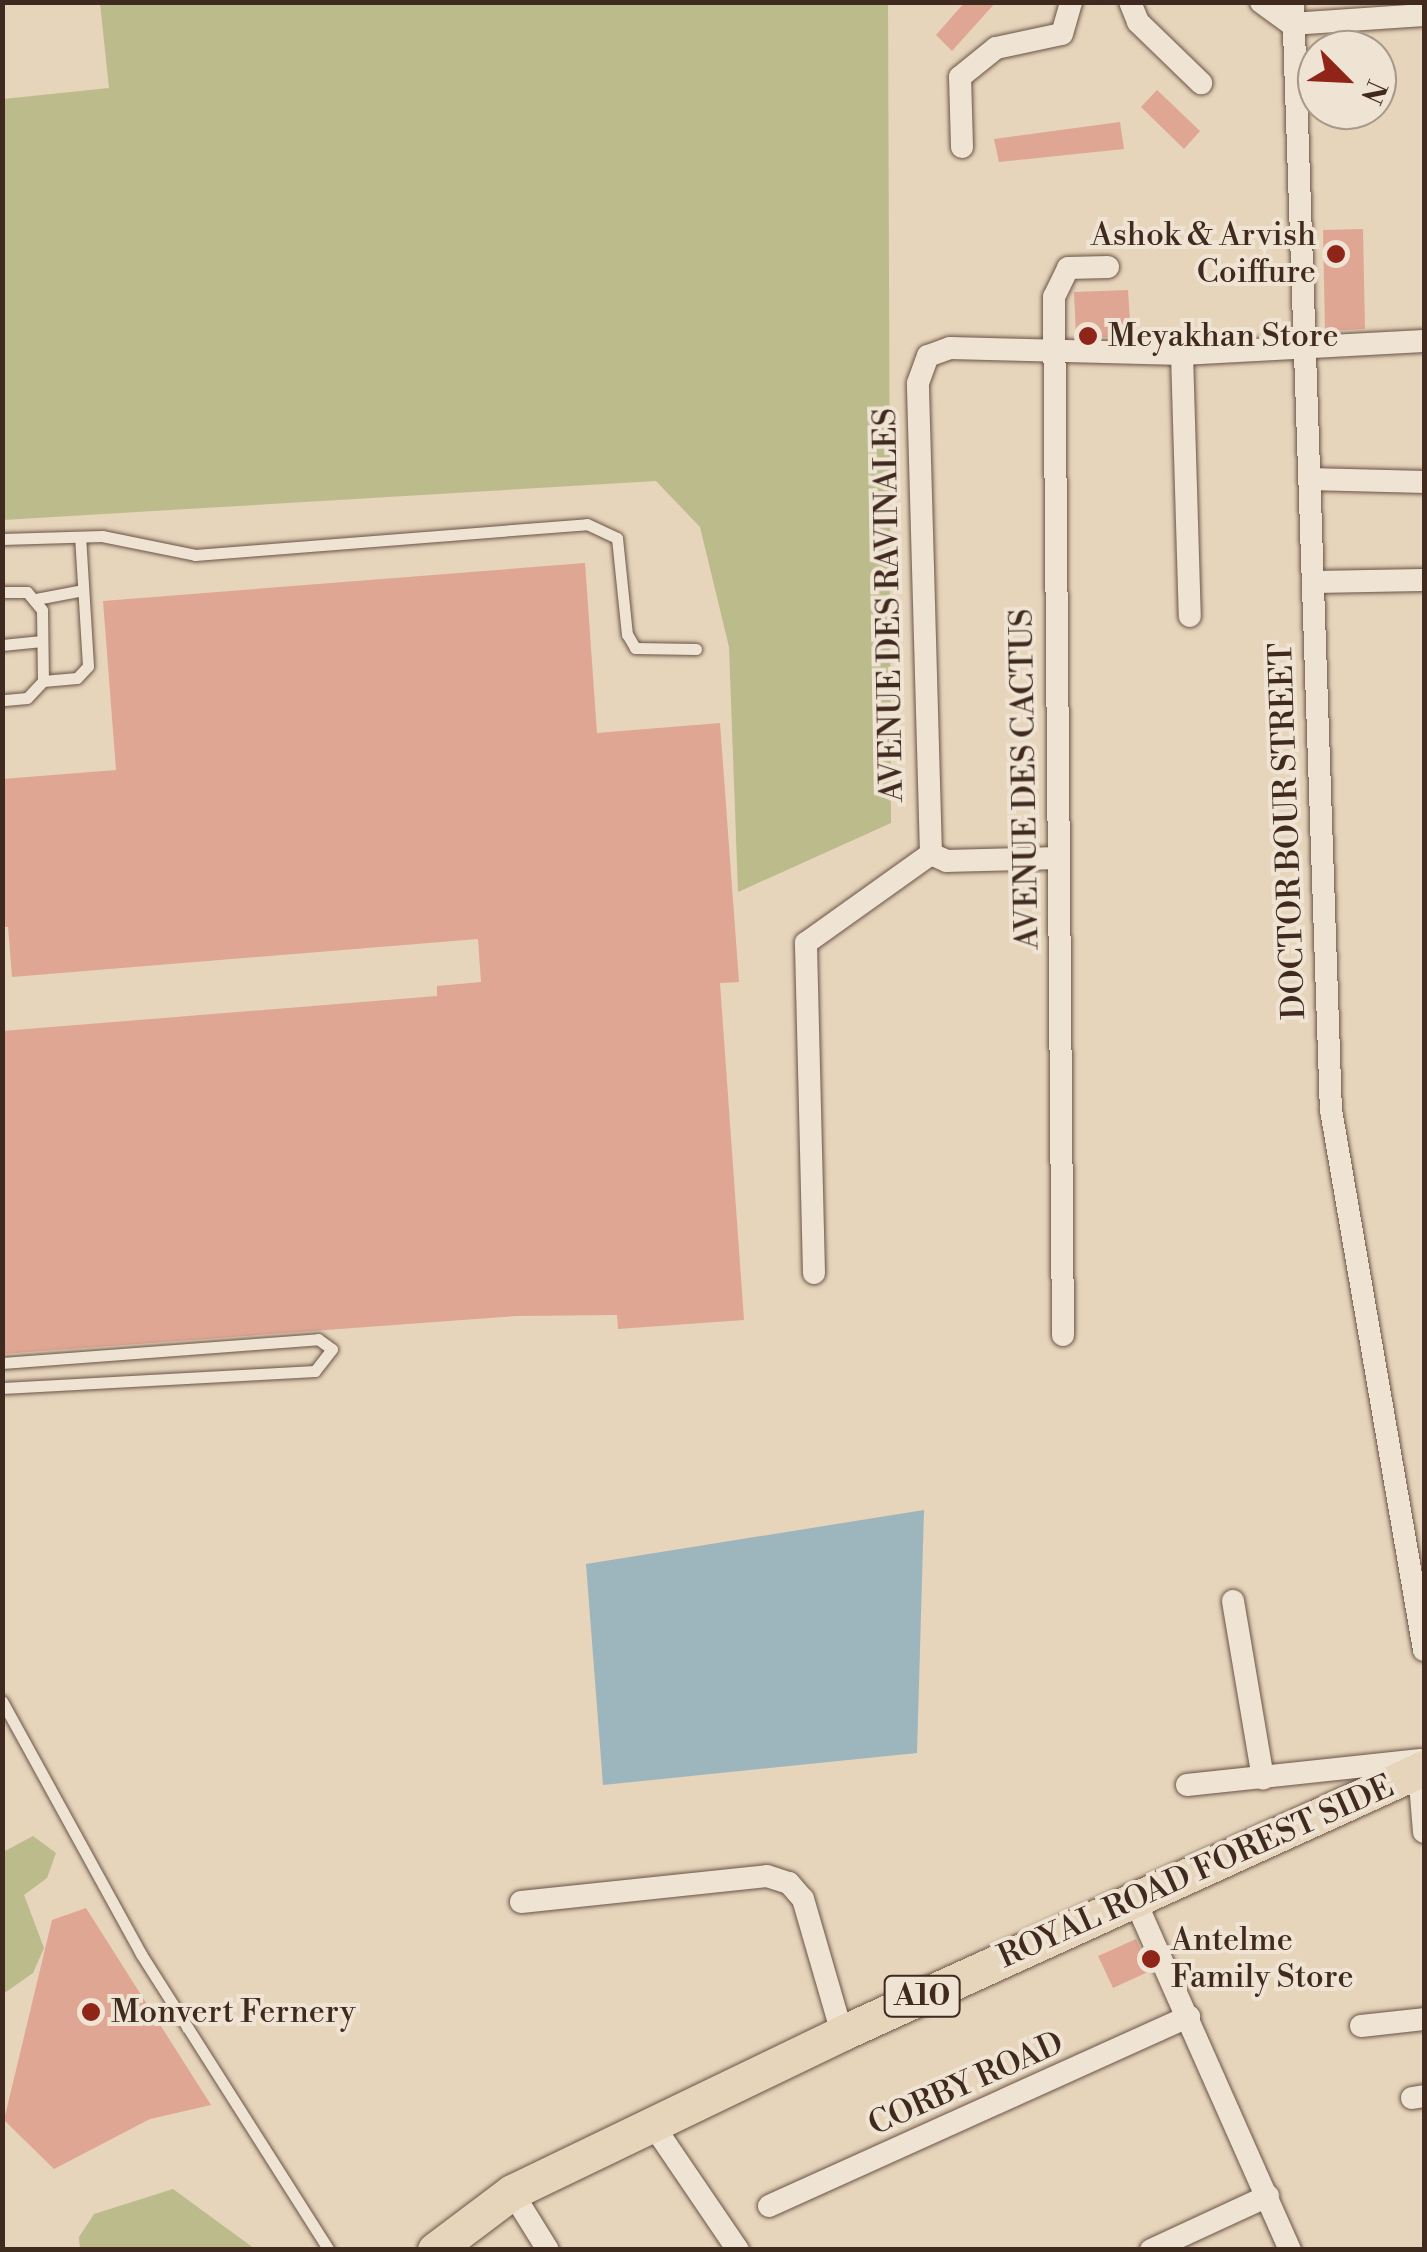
<!DOCTYPE html>
<style>
body{margin:0}
#map{position:relative;width:1427px;height:2252px;overflow:hidden;background:#e6d4bb;font-family:"Libre Bodoni",serif}
div>[style]{position:absolute}
.green>*{inset:0;background:#bcbb8c}
.water>*{inset:0;background:#9db5bc}
.building>*{inset:0;background:#e0a694}
.roads{filter:drop-shadow(0 0 2px #6a5446) drop-shadow(0 0 2px #6a5446)}
.service>*{height:11px;margin:-5.5px;padding:0 5.5px;transform-origin:5.5px;border-radius:5.5px;background:#efe3d3}
.minor>*{height:22px;margin:-11px;padding:0 11px;transform-origin:11px;border-radius:11px;background:#efe3d3}
.primary>*{height:35px;margin:-17.5px;padding:0 17.5px;transform-origin:17.5px;border-radius:17.5px;background:#e6d4bb}
.dots>*{width:28px;height:28px;translate:-50% -50%;box-sizing:border-box;border:5px solid #efe3d3;border-radius:50%}
span{translate:-50% -50%;white-space:nowrap;text-align:center;line-height:1.15;-webkit-text-stroke:8px #efe3d3;paint-order:stroke}
.shield-label span{padding:2px 8px;background:#efe3d3;border:2px solid;border-radius:8px;-webkit-text-stroke-width:0}
.shield-label{font-size:30px;color:#40291f;font-weight:700}
.poi-label{font-size:32px;color:#40291f}
.right{translate:-100% -50%;text-align:right}
.left{translate:0 -50%;text-align:left}
.street-label{font-size:32px;color:#40291f}
.frame{position:absolute;inset:0;border:5px solid #40291f;pointer-events:none}
.north{position:absolute;left:1297px;top:30px;width:100px;height:100px;box-sizing:border-box;background:#efe3d3;border:2px solid #a9998b;border-radius:50%;rotate:114deg;font-size:28px;font-weight:700;line-height:40px;text-align:center;color:#40291f}
.north::after{content:'';display:block;margin:auto;width:35px;height:45px;background:#8f2418;clip-path:polygon(50% 0,100% 100%,50% 72%,0 100%)}
</style>
<div id="map">
<div class="green">
<div style="clip-path:polygon(100px 3px,888px 3px,891px 823px,738px 892px,729px 647px,700px 527px,656px 481px,3px 520px,3px 99px,109px 88px)"></div>
<div style="clip-path:polygon(33px 1836px,56px 1853px,47px 1878px,24px 1895px,44px 1948px,33px 1973px,3px 1994px,3px 1852px)"></div>
<div style="clip-path:polygon(173px 2189px,255px 2249px,80px 2249px,79px 2237px,94px 2214px)"></div>
</div>
<div class="water">
<div style="clip-path:polygon(924px 1510px,917px 1753px,603px 1785px,586px 1564px)"></div>
</div>
<div class="building">
<div style="clip-path:polygon(965px 2px,996px 2px,952px 51px,936px 35px)"></div>
<div style="clip-path:polygon(1157px 90px,1200px 131px,1184px 149px,1141px 107px)"></div>
<div style="clip-path:polygon(1120px 122px,1124px 149px,999px 162px,994px 139px)"></div>
<div style="clip-path:polygon(1363px 229px,1365px 329px,1325px 331px,1323px 230px)"></div>
<div style="clip-path:polygon(1128px 290px,1131px 338px,1076px 336px,1074px 292px)"></div>
<div style="clip-path:polygon(585px 563px,597px 733px,720px 723px,739px 982px,720px 983px,744px 1320px,618px 1329px,617px 1315px,516px 1316px,2px 1354px,2px 1031px,437px 996px,437px 986px,481px 982px,478px 939px,12px 977px,8px 927px,2px 927px,2px 779px,116px 770px,103px 601px)"></div>
<div style="clip-path:polygon(86px 1908px,211px 2105px,150px 2119px,54px 2169px,4px 2120px,52px 1920px)"></div>
<div style="clip-path:polygon(1136px 1939px,1150px 1971px,1113px 1988px,1098px 1956px)"></div>
</div>
<div class="roads">
<div class="service">
<div style="left:2px;top:539px;width:100px;rotate:-1.7deg"></div>
<div style="left:102px;top:536px;width:95px;rotate:11.5deg"></div>
<div style="left:195px;top:555px;width:393px;rotate:-4.5deg"></div>
<div style="left:587px;top:524px;width:33px;rotate:25deg"></div>
<div style="left:617px;top:538px;width:97px;rotate:84.1deg"></div>
<div style="left:627px;top:634px;width:16px;rotate:60deg"></div>
<div style="left:635px;top:648px;width:61px;rotate:0.9deg"></div>
<div style="left:2px;top:592px;width:25px"></div>
<div style="left:27px;top:592px;width:23px;rotate:50deg"></div>
<div style="left:42px;top:610px;width:71px;rotate:89.2deg"></div>
<div style="left:43px;top:681px;width:23px;rotate:133deg"></div>
<div style="left:27px;top:698px;width:25px;rotate:175deg"></div>
<div style="left:36px;top:599px;width:48px;rotate:-10.8deg"></div>
<div style="left:2px;top:645px;width:40px;rotate:-5.7deg"></div>
<div style="left:43px;top:681px;width:34px;rotate:-5deg"></div>
<div style="left:77px;top:678px;width:16px;rotate:-47deg"></div>
<div style="left:88px;top:666px;width:129px;rotate:-93.5deg"></div>
<div style="left:2px;top:1363px;width:317px;rotate:-4.3deg"></div>
<div style="left:318px;top:1339px;width:17px;rotate:36deg"></div>
<div style="left:332px;top:1349px;width:28px;rotate:128deg"></div>
<div style="left:315px;top:1371px;width:313px;rotate:176.9deg"></div>
<div style="left:2px;top:1701px;width:289px;rotate:61.2deg"></div>
<div style="left:141px;top:1954px;width:351px;rotate:57.6deg"></div>
</div>
<div class="minor">
<div style="left:1130px;top:2px;width:22px;rotate:68deg"></div>
<div style="left:1138px;top:22px;width:88px;rotate:44.1deg"></div>
<div style="left:1261px;top:2px;width:37px;rotate:36deg"></div>
<div style="left:1291px;top:24px;width:133px;rotate:-3.9deg"></div>
<div style="left:1293px;top:2px;width:1109px;rotate:88.04deg"></div>
<div style="left:1331px;top:1110px;width:548px;rotate:80.23deg"></div>
<div style="left:962px;top:147px;width:70px;rotate:-91.6deg"></div>
<div style="left:960px;top:77px;width:46px;rotate:-38.9deg"></div>
<div style="left:996px;top:48px;width:67px;rotate:-12deg"></div>
<div style="left:1062px;top:34px;width:33px;rotate:-74deg"></div>
<div style="left:1182px;top:354px;width:262px;rotate:88.3deg"></div>
<div style="left:1310px;top:479px;width:114px;rotate:1.5deg"></div>
<div style="left:1313px;top:582px;width:111px;rotate:-1deg"></div>
<div style="left:931px;top:854px;width:471px;rotate:-91.6deg"></div>
<div style="left:918px;top:383px;width:29px;rotate:-70deg"></div>
<div style="left:928px;top:356px;width:23px;rotate:-20deg"></div>
<div style="left:950px;top:348px;width:232px;rotate:1.5deg"></div>
<div style="left:1182px;top:354px;width:242px;rotate:-3.1deg"></div>
<div style="left:931px;top:854px;width:17px;rotate:24deg"></div>
<div style="left:947px;top:861px;width:111px;rotate:-1.5deg"></div>
<div style="left:814px;top:1273px;width:330px;rotate:-91.4deg"></div>
<div style="left:806px;top:943px;width:153px;rotate:-35.5deg"></div>
<div style="left:1063px;top:1335px;width:1038px;rotate:-90.5deg"></div>
<div style="left:1054px;top:297px;width:32px;rotate:-64deg"></div>
<div style="left:1068px;top:268px;width:40px;rotate:-1.4deg"></div>
<div style="left:1233px;top:1601px;width:180px;rotate:80.4deg"></div>
<div style="left:1419px;top:1771px;width:61px;rotate:85.3deg"></div>
<div style="left:1187px;top:1785px;width:235px;rotate:-6.1deg"></div>
<div style="left:1134px;top:1898px;width:385px;rotate:66.1deg"></div>
<div style="left:521px;top:1902px;width:247px;rotate:-6deg"></div>
<div style="left:767px;top:1876px;width:23px;rotate:18deg"></div>
<div style="left:789px;top:1883px;width:21px;rotate:49deg"></div>
<div style="left:803px;top:1899px;width:140px;rotate:73.8deg"></div>
<div style="left:1361px;top:2026px;width:63px;rotate:-6.3deg"></div>
<div style="left:1412px;top:2098px;width:12px;rotate:-9deg"></div>
<div style="left:653px;top:2125px;width:151px;rotate:55.8deg"></div>
<div style="left:512px;top:2192px;width:68px;rotate:58.2deg"></div>
<div style="left:769px;top:2206px;width:461px;rotate:-24.3deg"></div>
<div style="left:1151px;top:2250px;width:129px;rotate:-24.8deg"></div>
</div>
<div class="primary">
<div style="left:435px;top:2250px;width:96px;rotate:-37deg"></div>
<div style="left:512px;top:2192px;width:366px;rotate:-25.7deg"></div>
<div style="left:842px;top:2033px;width:639px;rotate:-24.48deg"></div>
</div>
</div>
<div class="dots">
<div style="left:1336px;top:254px;background:#8f2418"></div>
<div style="left:1088px;top:336px;background:#8f2418"></div>
<div style="left:1151px;top:1959px;background:#8f2418"></div>
<div style="left:91px;top:2012px;background:#8f2418"></div>
</div>
<div class="shield-label">
<span style="left:922px;top:1996px">A10</span>
</div>
<div class="poi-label">
<span class="right" style="left:1316px;top:254px">Ashok &amp; Arvish<br>Coiffure</span>
<span class="left" style="left:1108px;top:336px">Meyakhan Store</span>
<span class="left" style="left:1171px;top:1959px">Antelme<br>Family Store</span>
<span class="left" style="left:111px;top:2012px">Monvert Fernery</span>
</div>
<div class="street-label">
<span style="left:889px;top:605px;rotate:-91deg">AVENUE DES RAVINALES</span>
<span style="left:1025px;top:779px;rotate:-91deg">AVENUE DES CACTUS</span>
<span style="left:1288px;top:831px;rotate:-92deg">DOCTOR BOUR STREET</span>
<span style="left:1196px;top:1872px;rotate:-24deg">ROYAL ROAD FOREST SIDE</span>
<span style="left:966px;top:2084px;rotate:-24deg">CORBY ROAD</span>
</div>
<div class="frame"></div>
<div class="north">N</div>
</div>
